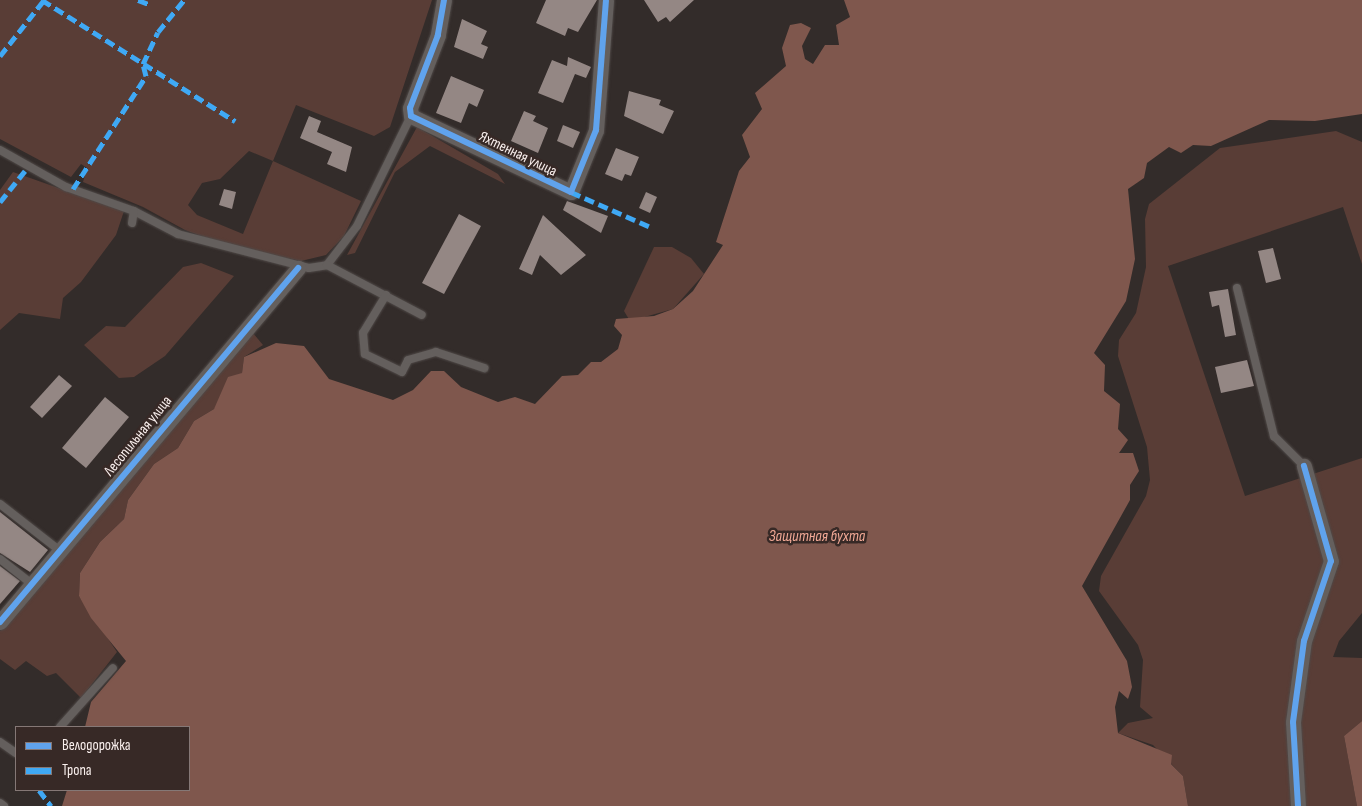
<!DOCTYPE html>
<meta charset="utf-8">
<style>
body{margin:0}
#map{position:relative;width:1362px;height:806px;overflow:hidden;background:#332c2a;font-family:"Sofia Sans Condensed",sans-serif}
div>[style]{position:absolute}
.green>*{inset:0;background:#593d36}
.water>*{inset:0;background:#7f574d}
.building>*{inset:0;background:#948784}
.roads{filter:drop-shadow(0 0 1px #4f4947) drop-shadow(0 0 1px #4f4947)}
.service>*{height:8px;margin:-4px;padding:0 4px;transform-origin:4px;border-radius:4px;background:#645f5d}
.minor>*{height:15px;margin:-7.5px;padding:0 7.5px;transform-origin:7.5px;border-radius:7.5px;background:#645f5d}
.quiet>*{height:5px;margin-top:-2.5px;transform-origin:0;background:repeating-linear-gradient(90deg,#3fa9f5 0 10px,transparent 0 15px)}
.cycleway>*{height:6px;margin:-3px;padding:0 3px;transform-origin:3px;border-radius:3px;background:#60a3ed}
span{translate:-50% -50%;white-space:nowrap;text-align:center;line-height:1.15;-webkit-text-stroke:5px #372926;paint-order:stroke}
.street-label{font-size:15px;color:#f9efed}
.water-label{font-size:16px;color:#f2a996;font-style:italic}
.legend{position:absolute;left:15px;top:726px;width:175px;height:65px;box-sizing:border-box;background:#372926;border:1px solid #857876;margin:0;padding:6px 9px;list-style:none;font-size:15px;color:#f9efed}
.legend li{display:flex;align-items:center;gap:10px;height:25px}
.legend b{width:25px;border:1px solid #857876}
</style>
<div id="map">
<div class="green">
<div style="clip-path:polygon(evenodd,0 0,432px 0,390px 127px,374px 136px,296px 105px,273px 161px,361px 201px,344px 236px,326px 255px,301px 261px,228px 246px,185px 230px,143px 207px,83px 182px,87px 168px,81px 164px,71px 177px,0 139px,0 0,249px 151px,273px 161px,243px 234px,197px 215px,188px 205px,202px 183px,220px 179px,249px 151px)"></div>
<div style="clip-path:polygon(417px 127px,498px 174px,505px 184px,430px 146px,395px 172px,355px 253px,347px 255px)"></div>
<div style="clip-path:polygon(1336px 131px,1362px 142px,1362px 264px,1343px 207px,1168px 266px,1245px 496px,1362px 458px,1362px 613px,1339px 641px,1333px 657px,1362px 658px,1362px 721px,1344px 736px,1357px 806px,1188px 806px,1183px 776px,1153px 745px,1118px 733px,1128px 723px,1153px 718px,1140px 707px,1143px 660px,1138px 645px,1099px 591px,1101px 576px,1146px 496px,1150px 480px,1147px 447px,1118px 356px,1119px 340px,1136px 313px,1146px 267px,1145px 219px,1149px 204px,1220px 148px)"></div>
<div style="clip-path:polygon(13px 172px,124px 211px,116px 235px,81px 282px,63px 298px,60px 319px,19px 313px,0 330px,0 190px)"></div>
<div style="clip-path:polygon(654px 247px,672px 247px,691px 258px,704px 274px,673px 309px,630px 321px,624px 311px)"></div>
<div style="clip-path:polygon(201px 263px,234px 276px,165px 356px,134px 377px,119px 378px,84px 345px,106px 326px,125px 327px,183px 267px)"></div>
<div style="clip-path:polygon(252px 332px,263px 345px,244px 357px,242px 373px,214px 409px,194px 421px,178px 448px,154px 464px,128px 500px,124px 519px,100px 542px,80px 573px,79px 596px,117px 652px,81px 698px,56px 673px,47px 676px,26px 661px,15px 670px,0 659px,0 631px)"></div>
</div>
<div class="water">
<div style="clip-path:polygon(844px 0,1362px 0,1362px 114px,1315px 121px,1269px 120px,1211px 146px,1193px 145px,1181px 153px,1169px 147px,1147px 163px,1144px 178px,1128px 189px,1135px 259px,1126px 301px,1094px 353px,1105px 365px,1104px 391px,1120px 404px,1118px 429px,1128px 440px,1119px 453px,1133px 453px,1139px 471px,1130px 485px,1130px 500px,1082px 586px,1127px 661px,1132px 687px,1128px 699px,1119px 691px,1115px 707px,1118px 733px,1172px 755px,1171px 764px,1183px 776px,1188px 806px,62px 806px,67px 790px,189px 790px,189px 727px,85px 727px,91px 702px,126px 661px,91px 618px,79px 596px,80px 573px,100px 542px,124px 519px,128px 500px,154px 464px,178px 448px,194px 421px,214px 409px,228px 377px,242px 373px,244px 357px,276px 343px,304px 346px,329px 379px,393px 400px,413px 390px,431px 371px,444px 371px,461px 387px,498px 402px,515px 397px,535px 404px,562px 376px,578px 375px,591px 362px,601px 362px,618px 349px,622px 335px,614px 326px,616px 319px,654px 316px,673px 309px,693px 291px,723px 245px,716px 242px,739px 171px,750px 157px,742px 135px,762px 109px,755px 93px,786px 66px,782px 48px,790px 25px,801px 23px,811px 28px,802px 46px,805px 59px,813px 64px,825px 45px,839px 45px,836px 25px,850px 17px)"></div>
<div style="clip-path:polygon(1362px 721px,1362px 806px,1357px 806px,1344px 736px)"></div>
</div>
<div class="building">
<div style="clip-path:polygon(546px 0,597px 0,578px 32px,568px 28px,565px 36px,536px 23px)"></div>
<div style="clip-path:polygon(644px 0,694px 0,670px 22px,666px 17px,658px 22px)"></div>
<div style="clip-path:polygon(462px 19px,487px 31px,481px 44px,488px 47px,483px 59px,454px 47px)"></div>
<div style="clip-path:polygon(568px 57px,591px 67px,586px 78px,575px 74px,563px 103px,538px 93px,552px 60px,567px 66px)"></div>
<div style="clip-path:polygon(451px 76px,484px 90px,477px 107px,469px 103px,461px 123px,436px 113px)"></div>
<div style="clip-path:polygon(629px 91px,661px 100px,659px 105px,674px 111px,663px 134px,624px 116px)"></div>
<div style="clip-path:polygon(524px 111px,536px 116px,533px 121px,548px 128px,538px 153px,511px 141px)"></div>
<div style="clip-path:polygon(309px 116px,321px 121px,317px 132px,352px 147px,346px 172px,327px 164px,332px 152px,300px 138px)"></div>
<div style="clip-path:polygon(563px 125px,580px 132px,573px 148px,557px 141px)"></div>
<div style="clip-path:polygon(616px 148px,639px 157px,631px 176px,625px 174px,622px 181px,605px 174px)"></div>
<div style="clip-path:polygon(224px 189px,236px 192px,232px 209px,219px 205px)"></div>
<div style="clip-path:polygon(646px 192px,657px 197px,650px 213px,639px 208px)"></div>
<div style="clip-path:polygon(567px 201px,608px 216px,601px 233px,563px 210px)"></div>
<div style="clip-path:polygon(459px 214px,481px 226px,444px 294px,422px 283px)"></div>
<div style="clip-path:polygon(543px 215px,586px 255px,561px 275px,540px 255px,532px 275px,519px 269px)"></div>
<div style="clip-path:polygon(1273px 248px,1281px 279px,1266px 283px,1258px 251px)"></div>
<div style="clip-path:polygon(1228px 289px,1236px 335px,1225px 337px,1219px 305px,1212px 307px,1209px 292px)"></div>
<div style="clip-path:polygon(1247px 360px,1254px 386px,1221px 393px,1215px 367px)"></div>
<div style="clip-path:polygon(59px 375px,72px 386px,42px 418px,30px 407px)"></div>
<div style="clip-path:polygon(105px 397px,129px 417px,86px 468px,62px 448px)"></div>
<div style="clip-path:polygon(0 512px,48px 550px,30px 572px,0 553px)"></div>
<div style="clip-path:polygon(0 566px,20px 581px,0 604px)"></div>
</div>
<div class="roads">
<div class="service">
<div style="left:0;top:150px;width:76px;rotate:29.3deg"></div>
<div style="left:66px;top:187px;width:72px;rotate:19.4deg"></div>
<div style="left:134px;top:211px;width:50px;rotate:27.6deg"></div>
<div style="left:178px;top:234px;width:135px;rotate:14.5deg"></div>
<div style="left:309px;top:268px;width:18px;rotate:-9deg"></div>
<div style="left:327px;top:265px;width:49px;rotate:-52.4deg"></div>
<div style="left:357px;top:226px;width:123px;rotate:-63.9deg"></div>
<div style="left:132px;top:223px;width:12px;rotate:-81deg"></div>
<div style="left:327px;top:265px;width:107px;rotate:27.8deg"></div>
<div style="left:1237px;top:288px;width:153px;rotate:76deg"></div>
<div style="left:1274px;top:436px;width:42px;rotate:45deg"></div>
<div style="left:386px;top:295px;width:44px;rotate:121.2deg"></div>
<div style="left:363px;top:333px;width:21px;rotate:85deg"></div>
<div style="left:365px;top:354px;width:41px;rotate:25.9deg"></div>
<div style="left:402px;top:372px;width:13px;rotate:-63deg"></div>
<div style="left:408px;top:360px;width:29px;rotate:-16deg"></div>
<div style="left:436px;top:352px;width:51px;rotate:18.4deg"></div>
<div style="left:0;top:504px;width:75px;rotate:37.9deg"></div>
<div style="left:0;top:559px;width:41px;rotate:38deg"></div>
<div style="left:60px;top:727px;width:79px;rotate:-48.1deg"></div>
<div style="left:0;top:742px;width:19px;rotate:35deg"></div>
<div style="left:0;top:803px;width:5px;rotate:37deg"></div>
</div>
<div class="minor">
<div style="left:444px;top:0;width:36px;rotate:100deg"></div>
<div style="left:438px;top:35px;width:78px;rotate:111deg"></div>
<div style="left:410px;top:108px;width:8px;rotate:83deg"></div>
<div style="left:411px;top:116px;width:177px;rotate:25.4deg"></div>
<div style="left:571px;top:192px;width:67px;rotate:-68deg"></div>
<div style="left:596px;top:130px;width:130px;rotate:-85.6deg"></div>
<div style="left:0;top:622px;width:463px;rotate:-49.9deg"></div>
<div style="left:1298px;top:806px;width:84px;rotate:-93.4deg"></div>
<div style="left:1293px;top:722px;width:82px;rotate:-82.3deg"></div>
<div style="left:1304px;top:641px;width:84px;rotate:-71.4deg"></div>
<div style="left:1331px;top:561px;width:99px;rotate:-105.9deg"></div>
</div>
</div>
<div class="quiet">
<div style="left:42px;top:0;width:228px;rotate:32.1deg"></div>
<div style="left:138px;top:0;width:14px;rotate:21deg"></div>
<div style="left:0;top:56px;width:71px;rotate:-51.8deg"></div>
<div style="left:73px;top:189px;width:135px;rotate:-57.1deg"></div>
<div style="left:146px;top:76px;width:12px;rotate:-104deg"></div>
<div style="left:143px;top:64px;width:35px;rotate:-65deg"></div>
<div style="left:158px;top:32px;width:41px;rotate:-50.9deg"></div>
<div style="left:571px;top:192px;width:90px;rotate:23.7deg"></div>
<div style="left:0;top:202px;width:45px;rotate:-51.3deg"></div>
<div style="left:39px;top:790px;width:20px;rotate:53deg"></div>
</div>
<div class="cycleway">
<div style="left:444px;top:0;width:36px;rotate:100deg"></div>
<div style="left:438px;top:35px;width:78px;rotate:111deg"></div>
<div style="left:410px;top:108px;width:8px;rotate:83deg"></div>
<div style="left:411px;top:116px;width:177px;rotate:25.4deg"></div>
<div style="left:571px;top:192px;width:67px;rotate:-68deg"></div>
<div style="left:596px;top:130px;width:130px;rotate:-85.6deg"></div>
<div style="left:0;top:622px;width:463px;rotate:-49.9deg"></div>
<div style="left:1298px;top:806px;width:84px;rotate:-93.4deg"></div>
<div style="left:1293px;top:722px;width:82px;rotate:-82.3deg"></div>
<div style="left:1304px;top:641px;width:84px;rotate:-71.4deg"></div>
<div style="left:1331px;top:561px;width:99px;rotate:-105.9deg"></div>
</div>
<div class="street-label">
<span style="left:518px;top:154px;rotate:26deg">Яхтенная улица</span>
<span style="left:138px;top:436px;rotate:-51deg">Лесопильная улица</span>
</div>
<div class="water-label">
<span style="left:817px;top:537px">Защитная бухта</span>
</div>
<ul class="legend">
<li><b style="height:6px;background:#60a3ed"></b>Велодорожка</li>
<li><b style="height:6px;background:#3fa9f5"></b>Тропа</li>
</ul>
</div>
